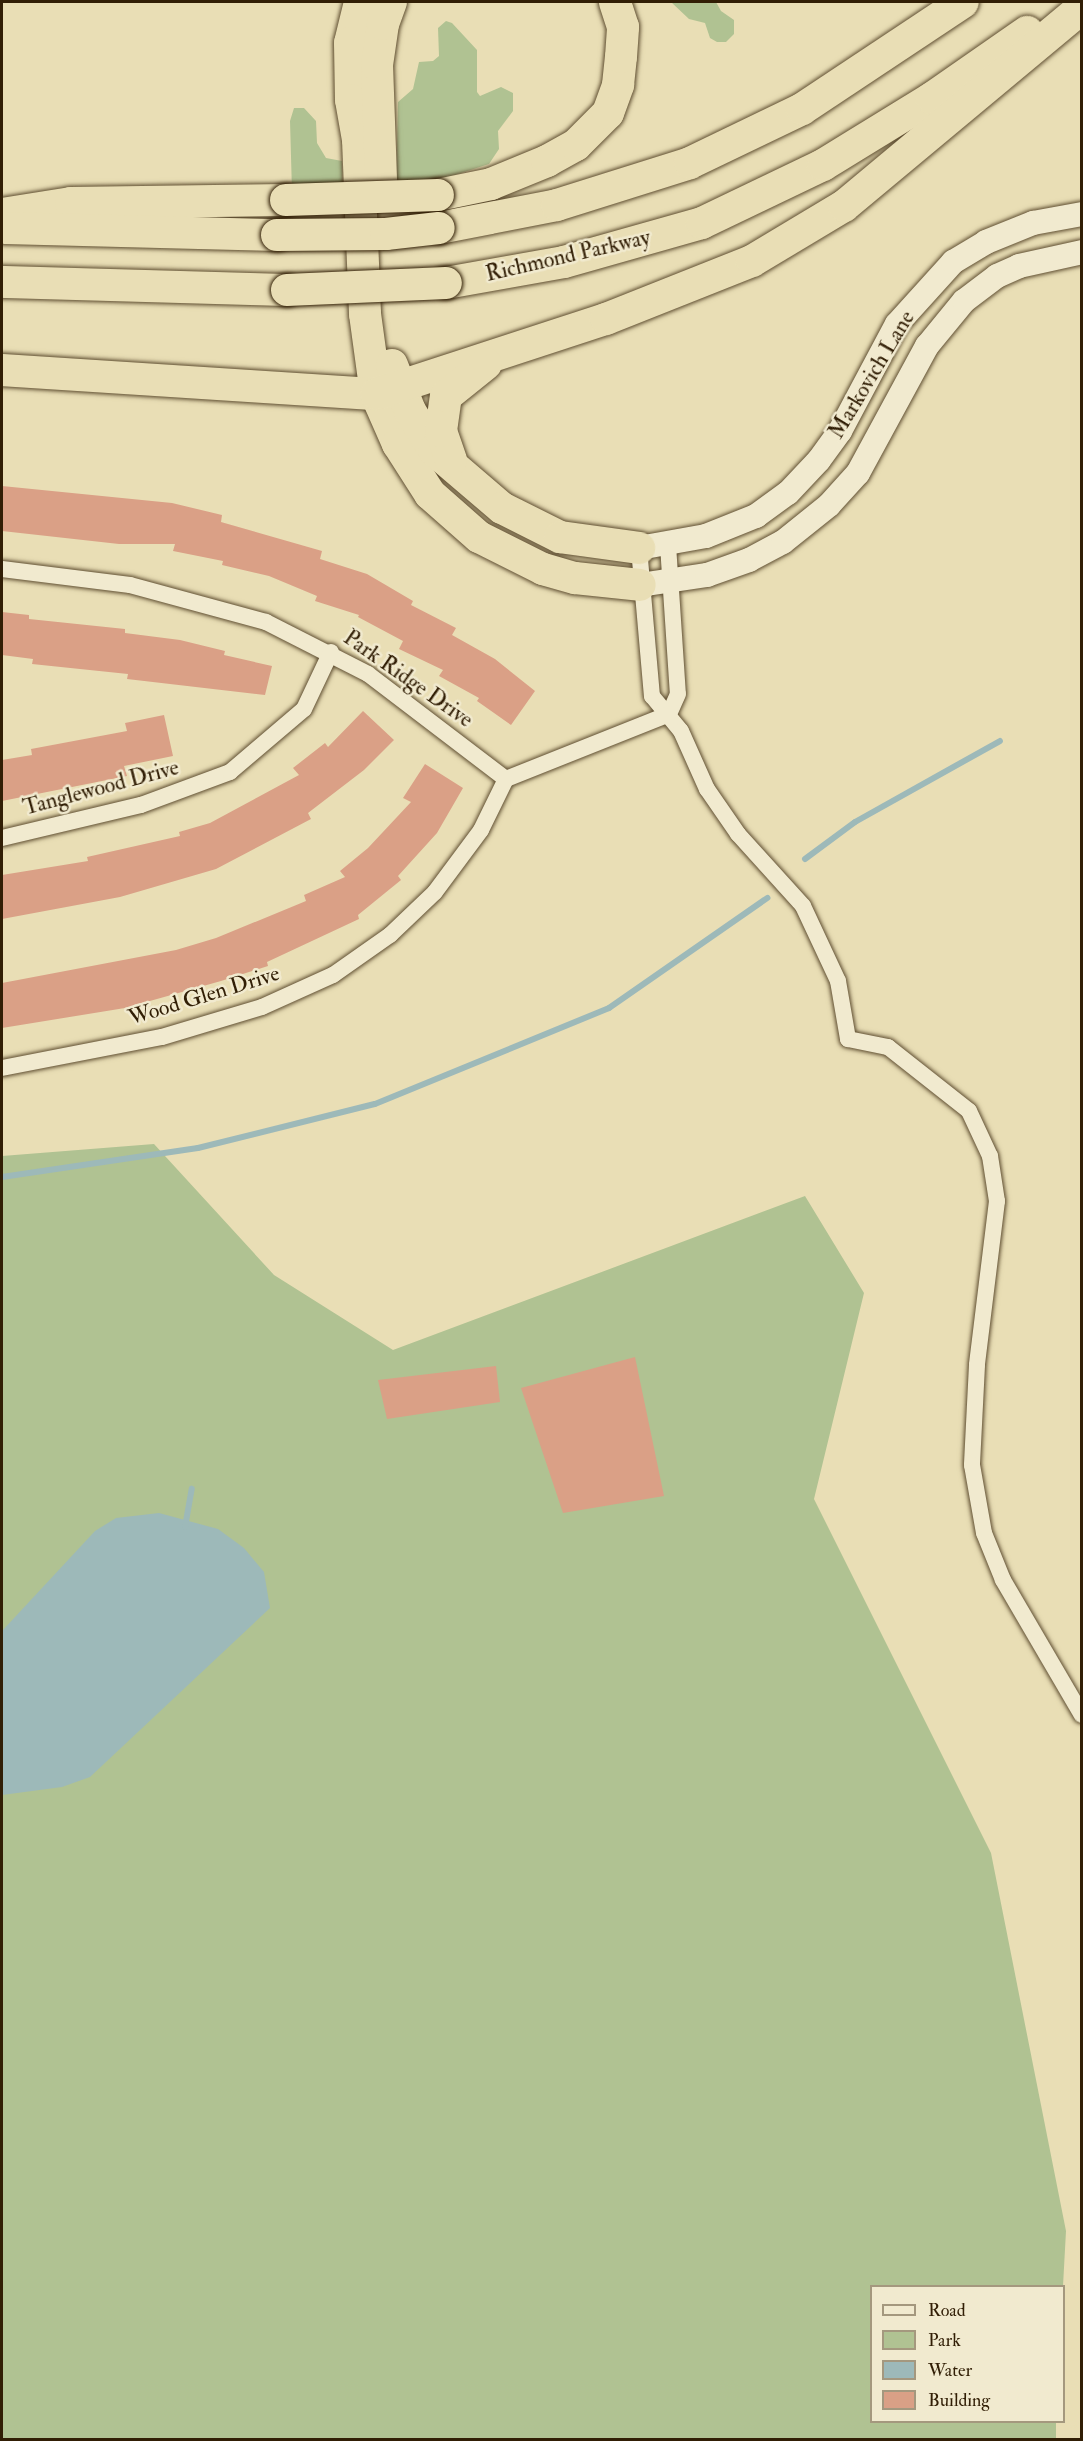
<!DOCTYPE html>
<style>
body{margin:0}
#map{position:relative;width:1083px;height:2441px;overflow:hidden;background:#e9deb5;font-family:"IM FELL Double Pica",serif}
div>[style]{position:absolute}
.green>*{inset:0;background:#b0c292}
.water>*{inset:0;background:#9db9b9}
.stream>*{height:6px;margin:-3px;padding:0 3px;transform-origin:3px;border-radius:3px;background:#9db9b9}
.building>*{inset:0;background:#daa086}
.roads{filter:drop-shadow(0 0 2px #5f4e31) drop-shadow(0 0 2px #5f4e31)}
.street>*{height:16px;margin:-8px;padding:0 8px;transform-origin:8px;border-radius:8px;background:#f1eacf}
.secondary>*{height:24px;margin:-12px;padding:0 12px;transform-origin:12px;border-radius:12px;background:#f1eacf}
.highway>*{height:32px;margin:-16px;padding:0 16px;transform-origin:16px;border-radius:16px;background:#e9deb5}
.bridges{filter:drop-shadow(0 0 2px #311e05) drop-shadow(0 0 2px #311e05)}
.highway-bridge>*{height:32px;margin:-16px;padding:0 16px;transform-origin:16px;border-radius:16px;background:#e9deb5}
span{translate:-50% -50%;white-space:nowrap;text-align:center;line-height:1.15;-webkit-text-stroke:5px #f1eacf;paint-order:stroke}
.street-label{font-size:22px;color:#311e05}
.frame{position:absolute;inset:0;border:3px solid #311e05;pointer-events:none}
.legend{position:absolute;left:870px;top:2285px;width:195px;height:138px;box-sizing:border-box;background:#f1eacf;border:2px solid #a4987e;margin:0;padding:8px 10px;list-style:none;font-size:18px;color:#311e05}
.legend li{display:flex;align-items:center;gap:12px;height:30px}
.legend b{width:30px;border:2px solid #a4987e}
</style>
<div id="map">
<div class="green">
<div style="clip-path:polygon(671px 2px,716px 2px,721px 11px,734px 20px,734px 34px,726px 42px,717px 42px,710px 38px,705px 23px,689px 19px)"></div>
<div style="clip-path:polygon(446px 21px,452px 23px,477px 50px,477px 92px,480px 96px,501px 87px,513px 93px,513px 111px,498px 131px,499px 149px,489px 164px,427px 184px,396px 188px,398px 102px,413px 89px,419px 62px,433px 61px,439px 56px,438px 28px)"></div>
<div style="clip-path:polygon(294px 108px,304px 108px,316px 121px,317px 143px,326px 158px,342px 161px,343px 193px,292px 192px,290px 121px)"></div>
<div style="clip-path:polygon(154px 1144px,274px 1275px,393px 1350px,805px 1196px,864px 1293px,814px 1499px,991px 1853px,1066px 2231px,1063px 2286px,872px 2286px,872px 2422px,1056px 2422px,1056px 2439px,2px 2440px,2px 1156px)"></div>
</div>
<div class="water">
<div style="clip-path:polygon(159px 1513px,218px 1529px,244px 1548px,264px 1572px,270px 1608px,90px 1777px,62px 1787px,2px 1795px,2px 1631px,95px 1531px,116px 1518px)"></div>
</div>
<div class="stream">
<div style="left:805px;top:859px;width:62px;rotate:-36.5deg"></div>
<div style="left:855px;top:822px;width:166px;rotate:-29.2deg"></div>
<div style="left:2px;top:1177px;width:198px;rotate:-8.4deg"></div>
<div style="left:198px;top:1148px;width:182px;rotate:-14deg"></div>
<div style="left:375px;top:1104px;width:253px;rotate:-22.3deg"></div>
<div style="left:609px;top:1008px;width:193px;rotate:-34.8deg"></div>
<div style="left:185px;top:1527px;width:39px;rotate:-80deg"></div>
</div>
<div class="building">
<div style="clip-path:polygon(2px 486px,172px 503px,222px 515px,221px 522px,322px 551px,320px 559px,367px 574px,413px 601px,411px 605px,456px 628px,452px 635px,495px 659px,535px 691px,511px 725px,477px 701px,479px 698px,439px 676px,443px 670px,399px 649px,403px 641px,358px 617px,359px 615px,315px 601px,317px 596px,269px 576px,222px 565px,223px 561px,173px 551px,175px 544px,119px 544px,2px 531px)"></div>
<div style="clip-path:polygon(2px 612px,29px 615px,29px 619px,125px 629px,125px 633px,180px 640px,225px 651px,224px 655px,272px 666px,265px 695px,127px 679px,128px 674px,32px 664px,33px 659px,2px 655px)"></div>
<div style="clip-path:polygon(363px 711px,394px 740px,364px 770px,308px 813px,311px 819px,216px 869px,120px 897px,2px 919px,2px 875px,88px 861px,87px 857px,180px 836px,179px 832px,210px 823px,299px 775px,293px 768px,325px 743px,328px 747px)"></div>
<div style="clip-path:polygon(164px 715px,173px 756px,124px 766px,127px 776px,2px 801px,2px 760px,32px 755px,31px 749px,127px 731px,125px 723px)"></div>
<div style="clip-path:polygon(425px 764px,463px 788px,437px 833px,398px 876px,401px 880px,358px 915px,359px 919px,267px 962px,268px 966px,221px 981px,125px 1008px,2px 1028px,2px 983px,176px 950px,216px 938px,306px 901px,304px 895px,345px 877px,340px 871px,368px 848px,411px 802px,403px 798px)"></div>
<div style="clip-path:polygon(635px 1357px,664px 1496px,563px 1513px,521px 1388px)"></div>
<div style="clip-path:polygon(496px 1366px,500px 1402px,387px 1419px,378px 1380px)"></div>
</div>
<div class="roads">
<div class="street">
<div style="left:668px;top:545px;width:149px;rotate:86.2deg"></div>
<div style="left:678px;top:694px;width:22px;rotate:114deg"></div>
<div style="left:639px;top:548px;width:149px;rotate:85deg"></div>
<div style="left:652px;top:696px;width:45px;rotate:50.4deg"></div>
<div style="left:681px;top:731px;width:64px;rotate:65.9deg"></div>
<div style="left:707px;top:789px;width:55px;rotate:55.4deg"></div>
<div style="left:738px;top:834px;width:97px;rotate:47.9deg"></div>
<div style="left:803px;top:906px;width:83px;rotate:65deg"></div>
<div style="left:838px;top:981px;width:59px;rotate:80.2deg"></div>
<div style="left:848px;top:1039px;width:41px;rotate:11.3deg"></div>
<div style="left:888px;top:1047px;width:103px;rotate:38.3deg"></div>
<div style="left:969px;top:1111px;width:50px;rotate:65deg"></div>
<div style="left:990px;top:1156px;width:46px;rotate:81.2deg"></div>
<div style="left:997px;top:1201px;width:165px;rotate:97deg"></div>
<div style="left:977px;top:1365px;width:100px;rotate:92.9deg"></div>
<div style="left:972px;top:1465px;width:69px;rotate:80deg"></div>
<div style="left:984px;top:1533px;width:51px;rotate:68deg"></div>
<div style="left:1003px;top:1580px;width:156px;rotate:59.7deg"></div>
<div style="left:2px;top:569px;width:129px;rotate:7.1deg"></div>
<div style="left:130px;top:585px;width:141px;rotate:15.2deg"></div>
<div style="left:266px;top:622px;width:114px;rotate:27deg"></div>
<div style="left:368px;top:674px;width:173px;rotate:37.3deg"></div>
<div style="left:506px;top:779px;width:175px;rotate:-21.7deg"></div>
<div style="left:2px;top:838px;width:143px;rotate:-13.4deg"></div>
<div style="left:141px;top:805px;width:95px;rotate:-20.3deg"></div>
<div style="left:230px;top:772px;width:97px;rotate:-40.4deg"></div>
<div style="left:304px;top:709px;width:63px;rotate:-64.7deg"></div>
<div style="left:2px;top:1068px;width:163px;rotate:-11deg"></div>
<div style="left:162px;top:1037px;width:104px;rotate:-16.7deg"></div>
<div style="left:262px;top:1007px;width:78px;rotate:-24.3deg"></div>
<div style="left:333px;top:975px;width:70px;rotate:-35.1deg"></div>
<div style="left:390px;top:935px;width:62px;rotate:-43.7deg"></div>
<div style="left:435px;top:892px;width:77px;rotate:-53.4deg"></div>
<div style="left:481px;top:830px;width:57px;rotate:-63.9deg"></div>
</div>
<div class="secondary">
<div style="left:639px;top:548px;width:68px;rotate:-10.2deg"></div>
<div style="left:706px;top:536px;width:54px;rotate:-21.8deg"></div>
<div style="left:756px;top:516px;width:39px;rotate:-36deg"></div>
<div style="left:788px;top:493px;width:45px;rotate:-46.8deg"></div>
<div style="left:819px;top:460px;width:36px;rotate:-54deg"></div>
<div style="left:840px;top:431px;width:121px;rotate:-62deg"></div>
<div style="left:897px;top:324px;width:84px;rotate:-47.9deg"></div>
<div style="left:953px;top:262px;width:39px;rotate:-31deg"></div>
<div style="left:986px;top:242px;width:51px;rotate:-22deg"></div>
<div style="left:1033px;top:223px;width:50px;rotate:-10.4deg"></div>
<div style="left:640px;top:585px;width:68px;rotate:-8.5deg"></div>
<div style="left:707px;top:575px;width:45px;rotate:-19.7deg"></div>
<div style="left:749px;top:560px;width:38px;rotate:-28deg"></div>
<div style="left:783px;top:542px;width:59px;rotate:-38.8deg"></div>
<div style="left:829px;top:505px;width:43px;rotate:-47.8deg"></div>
<div style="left:858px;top:473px;width:145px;rotate:-61.5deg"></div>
<div style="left:927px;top:346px;width:58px;rotate:-50.6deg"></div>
<div style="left:964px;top:301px;width:41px;rotate:-37.1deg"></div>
<div style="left:997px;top:276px;width:24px;rotate:-24deg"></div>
<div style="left:1019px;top:266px;width:65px;rotate:-12.5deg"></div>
</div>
<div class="highway">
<div style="left:360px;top:2px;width:42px;rotate:103.7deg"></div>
<div style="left:350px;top:43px;width:57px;rotate:89deg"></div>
<div style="left:351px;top:100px;width:40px;rotate:80deg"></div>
<div style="left:358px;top:139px;width:175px;rotate:87.7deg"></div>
<div style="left:365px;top:314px;width:81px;rotate:82.2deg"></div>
<div style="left:376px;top:394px;width:55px;rotate:66.3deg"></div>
<div style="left:398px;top:444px;width:59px;rotate:57.4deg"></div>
<div style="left:430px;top:494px;width:65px;rotate:41.3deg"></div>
<div style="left:479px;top:537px;width:72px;rotate:26.6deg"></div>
<div style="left:543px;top:569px;width:33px;rotate:16deg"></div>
<div style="left:575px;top:578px;width:65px;rotate:6.1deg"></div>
<div style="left:381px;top:179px;width:114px;rotate:-92deg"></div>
<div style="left:377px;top:65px;width:41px;rotate:-81.7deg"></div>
<div style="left:383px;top:24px;width:23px;rotate:-70deg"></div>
<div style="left:438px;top:195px;width:54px;rotate:-11.7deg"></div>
<div style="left:491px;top:184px;width:61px;rotate:-22.3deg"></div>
<div style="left:547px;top:161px;width:33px;rotate:-29deg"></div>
<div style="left:576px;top:145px;width:45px;rotate:-45deg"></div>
<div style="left:608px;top:113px;width:30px;rotate:-70deg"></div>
<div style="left:618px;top:85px;width:28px;rotate:-84deg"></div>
<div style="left:621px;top:57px;width:30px;rotate:-86deg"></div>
<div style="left:623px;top:27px;width:26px;rotate:-108deg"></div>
<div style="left:2px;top:214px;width:70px;rotate:-9.1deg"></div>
<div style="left:71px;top:203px;width:215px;rotate:-0.8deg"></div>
<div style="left:5px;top:228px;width:272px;rotate:1.5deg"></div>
<div style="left:439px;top:228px;width:120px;rotate:-11deg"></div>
<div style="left:557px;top:205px;width:139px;rotate:-17.5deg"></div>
<div style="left:690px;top:163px;width:124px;rotate:-25.7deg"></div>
<div style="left:802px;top:109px;width:193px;rotate:-33.6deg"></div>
<div style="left:2px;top:282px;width:285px;rotate:1.6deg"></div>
<div style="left:446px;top:283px;width:120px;rotate:-10.1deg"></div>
<div style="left:564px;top:262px;width:143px;rotate:-15.8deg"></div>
<div style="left:702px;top:223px;width:134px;rotate:-25.6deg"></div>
<div style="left:823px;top:165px;width:128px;rotate:-31.6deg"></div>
<div style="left:932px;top:98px;width:116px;rotate:-34.8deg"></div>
<div style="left:392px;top:365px;width:49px;rotate:68.6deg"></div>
<div style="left:410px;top:411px;width:46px;rotate:58.4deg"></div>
<div style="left:434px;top:450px;width:89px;rotate:40.5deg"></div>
<div style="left:502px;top:508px;width:65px;rotate:26.6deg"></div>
<div style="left:560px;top:537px;width:80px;rotate:7.9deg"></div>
<div style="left:2px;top:370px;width:375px;rotate:3.7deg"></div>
<div style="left:376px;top:394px;width:242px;rotate:-18.1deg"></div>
<div style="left:606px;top:319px;width:157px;rotate:-21.7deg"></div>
<div style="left:752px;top:261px;width:107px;rotate:-30.9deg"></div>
<div style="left:844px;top:206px;width:310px;rotate:-39.8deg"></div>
<div style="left:451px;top:460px;width:31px;rotate:-109deg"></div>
<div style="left:441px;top:431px;width:35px;rotate:-82deg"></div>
<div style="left:446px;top:396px;width:51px;rotate:-38.7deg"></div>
</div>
</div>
<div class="bridges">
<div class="highway-bridge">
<div style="left:286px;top:200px;width:152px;rotate:-1.9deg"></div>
<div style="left:277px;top:235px;width:109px;rotate:-0.5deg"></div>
<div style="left:386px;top:234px;width:53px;rotate:-6.5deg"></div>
<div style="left:287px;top:290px;width:159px;rotate:-2.5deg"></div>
</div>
</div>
<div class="street-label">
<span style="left:568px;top:256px;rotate:-13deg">Richmond Parkway</span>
<span style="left:872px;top:375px;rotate:-59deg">Markovich Lane</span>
<span style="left:408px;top:679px;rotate:35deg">Park Ridge Drive</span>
<span style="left:101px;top:788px;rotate:-15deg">Tanglewood Drive</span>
<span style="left:204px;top:996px;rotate:-17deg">Wood Glen Drive</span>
</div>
<div class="frame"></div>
<ul class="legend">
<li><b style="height:8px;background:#f1eacf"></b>Road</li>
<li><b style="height:16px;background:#b0c292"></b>Park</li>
<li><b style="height:16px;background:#9db9b9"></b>Water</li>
<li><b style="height:16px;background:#daa086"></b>Building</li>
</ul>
</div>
